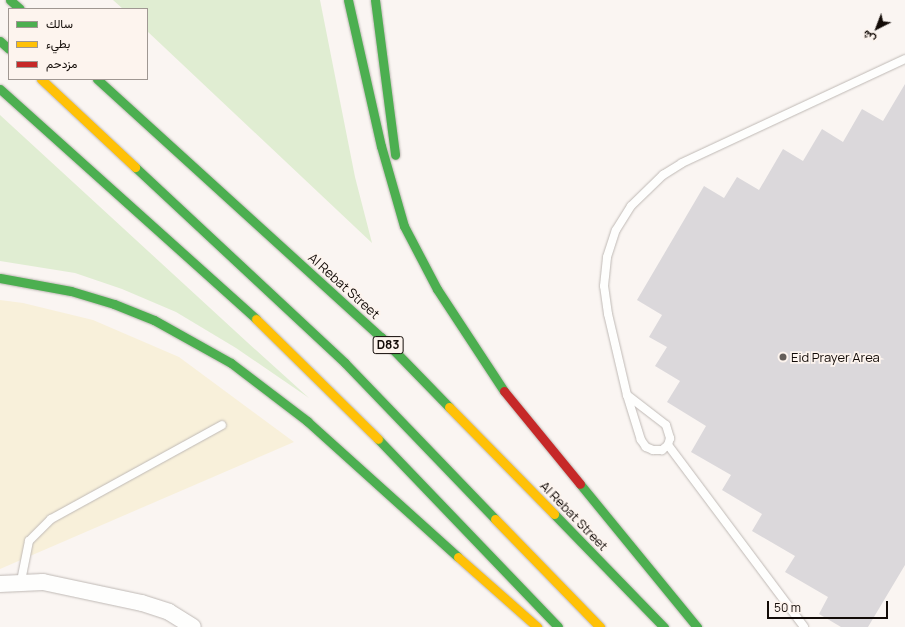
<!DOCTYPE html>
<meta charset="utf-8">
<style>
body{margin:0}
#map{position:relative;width:905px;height:627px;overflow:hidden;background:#faf5f2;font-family:Manrope,Vazirmatn,sans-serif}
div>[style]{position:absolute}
.green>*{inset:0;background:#e0edd2}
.sand>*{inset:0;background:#f8f0da}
.building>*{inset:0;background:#dbd8db}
.roads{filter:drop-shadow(0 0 1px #bfb9b5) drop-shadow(0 0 1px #bfb9b5)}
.lane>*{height:8px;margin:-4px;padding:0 4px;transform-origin:4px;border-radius:4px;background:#fefefd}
.street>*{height:16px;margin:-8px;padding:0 8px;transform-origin:8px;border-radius:8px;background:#fefefd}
.fast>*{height:9px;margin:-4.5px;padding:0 4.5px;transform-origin:4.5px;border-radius:4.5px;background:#4caf50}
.slow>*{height:9px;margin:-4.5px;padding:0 4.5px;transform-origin:4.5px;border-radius:4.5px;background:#ffc107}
.jam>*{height:9px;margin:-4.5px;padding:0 4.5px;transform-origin:4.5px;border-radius:4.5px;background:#c62828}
.dots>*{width:11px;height:11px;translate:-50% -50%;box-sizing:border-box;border:2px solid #fdf4ee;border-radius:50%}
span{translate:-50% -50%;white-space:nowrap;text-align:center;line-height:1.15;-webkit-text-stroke:3.5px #fdf4ee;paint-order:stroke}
.shield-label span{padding:1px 3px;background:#fdf4ee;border:1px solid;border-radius:3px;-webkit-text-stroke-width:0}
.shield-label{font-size:12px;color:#120b07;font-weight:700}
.street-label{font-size:13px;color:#120b07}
.poi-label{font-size:13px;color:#120b07}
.left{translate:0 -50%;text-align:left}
.legend{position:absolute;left:8px;top:8px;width:140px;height:72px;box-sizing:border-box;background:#fdf4ee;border:1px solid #9f9792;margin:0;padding:5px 7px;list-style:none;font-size:12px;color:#120b07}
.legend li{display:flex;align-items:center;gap:8px;height:20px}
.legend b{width:20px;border:1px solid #9f9792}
.north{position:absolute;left:857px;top:8px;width:40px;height:40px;-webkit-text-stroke:3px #fdf4ee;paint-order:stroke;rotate:222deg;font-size:11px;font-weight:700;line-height:16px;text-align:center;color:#120b07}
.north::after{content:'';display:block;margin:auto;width:14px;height:18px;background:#120b07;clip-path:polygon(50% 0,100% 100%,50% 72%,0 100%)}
.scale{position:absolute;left:767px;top:601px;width:121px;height:18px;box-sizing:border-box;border:2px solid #120b07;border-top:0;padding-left:5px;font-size:12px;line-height:14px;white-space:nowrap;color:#120b07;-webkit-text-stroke:3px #fdf4ee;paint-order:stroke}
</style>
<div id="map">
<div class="green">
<div style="clip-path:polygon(113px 0,320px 0,355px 177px,372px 243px,147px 31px,147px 9px,123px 9px)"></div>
<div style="clip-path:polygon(0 115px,247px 342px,309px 398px,236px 348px,176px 312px,122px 289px,75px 273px,0 261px)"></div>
</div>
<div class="sand">
<div style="clip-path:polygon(0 300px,23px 303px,93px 320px,179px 357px,294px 442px,0 569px)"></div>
</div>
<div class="building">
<div style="clip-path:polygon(905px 84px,905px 565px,868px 627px,841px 627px,819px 614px,828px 597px,785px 572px,795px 556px,752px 531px,762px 514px,722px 490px,731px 475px,691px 452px,706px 426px,667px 402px,680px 381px,655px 366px,667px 347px,649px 337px,662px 315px,637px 300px,704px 186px,724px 198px,737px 177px,759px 190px,783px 149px,803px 161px,822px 129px,843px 142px,862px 109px,883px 121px)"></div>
</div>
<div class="roads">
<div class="lane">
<div style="left:627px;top:395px;width:83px;rotate:-103.2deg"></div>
<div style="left:608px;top:314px;width:28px;rotate:-98deg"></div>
<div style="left:604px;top:286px;width:29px;rotate:-84deg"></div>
<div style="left:607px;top:257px;width:28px;rotate:-72deg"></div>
<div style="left:616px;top:230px;width:28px;rotate:-58deg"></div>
<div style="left:631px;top:206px;width:45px;rotate:-44.1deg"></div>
<div style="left:663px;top:175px;width:22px;rotate:-32deg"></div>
<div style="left:682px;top:163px;width:246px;rotate:-25deg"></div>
<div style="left:627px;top:395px;width:49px;rotate:37.6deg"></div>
<div style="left:666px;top:425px;width:14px;rotate:73deg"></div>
<div style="left:670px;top:438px;width:7px;rotate:106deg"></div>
<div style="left:668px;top:445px;width:8px;rotate:140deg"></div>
<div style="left:662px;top:450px;width:9px;rotate:180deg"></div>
<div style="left:653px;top:450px;width:8px;rotate:-157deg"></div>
<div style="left:646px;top:447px;width:9px;rotate:-126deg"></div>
<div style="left:641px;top:440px;width:47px;rotate:-107.3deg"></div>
<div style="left:668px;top:445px;width:227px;rotate:53.2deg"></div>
<div style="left:21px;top:581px;width:41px;rotate:-78.7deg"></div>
<div style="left:29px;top:541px;width:31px;rotate:-45deg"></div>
<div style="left:51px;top:519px;width:195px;rotate:-28.8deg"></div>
</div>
<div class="street">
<div style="left:0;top:584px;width:43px;rotate:-2.7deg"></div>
<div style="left:43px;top:582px;width:101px;rotate:12deg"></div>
<div style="left:142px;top:603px;width:28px;rotate:18deg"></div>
<div style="left:169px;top:612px;width:28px;rotate:32deg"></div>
</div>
<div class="fast">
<div style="left:10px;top:0;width:13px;rotate:42deg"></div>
<div style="left:348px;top:0;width:150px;rotate:77.3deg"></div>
<div style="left:381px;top:146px;width:83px;rotate:74deg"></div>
<div style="left:404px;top:226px;width:71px;rotate:62.4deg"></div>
<div style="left:437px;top:289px;width:122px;rotate:56.7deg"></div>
<div style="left:375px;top:0;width:156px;rotate:82.6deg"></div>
<div style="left:0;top:41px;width:12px;rotate:42deg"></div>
<div style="left:97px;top:79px;width:384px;rotate:42.3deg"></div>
<div style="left:381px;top:337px;width:98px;rotate:45.8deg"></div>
<div style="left:0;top:89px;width:344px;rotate:41.9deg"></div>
<div style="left:135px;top:167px;width:287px;rotate:43deg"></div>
<div style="left:345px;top:363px;width:216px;rotate:46.1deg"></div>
<div style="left:0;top:278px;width:72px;rotate:10.4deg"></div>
<div style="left:71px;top:291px;width:45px;rotate:16.8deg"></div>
<div style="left:114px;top:304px;width:43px;rotate:21.8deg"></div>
<div style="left:154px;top:320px;width:88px;rotate:29.2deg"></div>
<div style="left:231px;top:363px;width:96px;rotate:37.3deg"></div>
<div style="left:307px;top:421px;width:203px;rotate:42deg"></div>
<div style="left:378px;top:439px;width:260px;rotate:46.2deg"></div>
<div style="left:580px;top:484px;width:185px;rotate:50.7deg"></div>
<div style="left:554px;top:514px;width:158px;rotate:45.8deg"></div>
</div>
<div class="slow">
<div style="left:41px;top:79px;width:129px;rotate:43.1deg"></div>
<div style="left:256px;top:319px;width:171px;rotate:44.5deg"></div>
<div style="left:449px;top:407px;width:150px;rotate:45.5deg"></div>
<div style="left:495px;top:519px;width:151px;rotate:45.8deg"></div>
<div style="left:458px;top:557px;width:106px;rotate:41.5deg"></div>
</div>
<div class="jam">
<div style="left:504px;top:391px;width:120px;rotate:50.7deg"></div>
</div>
</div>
<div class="dots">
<div style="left:783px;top:357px;background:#635d59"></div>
</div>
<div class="shield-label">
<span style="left:388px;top:345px">D83</span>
</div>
<div class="street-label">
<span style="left:344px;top:286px;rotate:42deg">Al Rebat Street</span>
<span style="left:574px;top:516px;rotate:46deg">Al Rebat Street</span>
</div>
<div class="poi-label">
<span class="left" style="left:791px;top:357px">Eid Prayer Area</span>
</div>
<ul class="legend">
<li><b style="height:5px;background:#4caf50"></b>سالك</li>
<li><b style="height:5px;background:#ffc107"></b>بطيء</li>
<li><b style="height:5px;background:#c62828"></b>مزدحم</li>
</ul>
<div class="north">ش</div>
<div class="scale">50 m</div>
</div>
